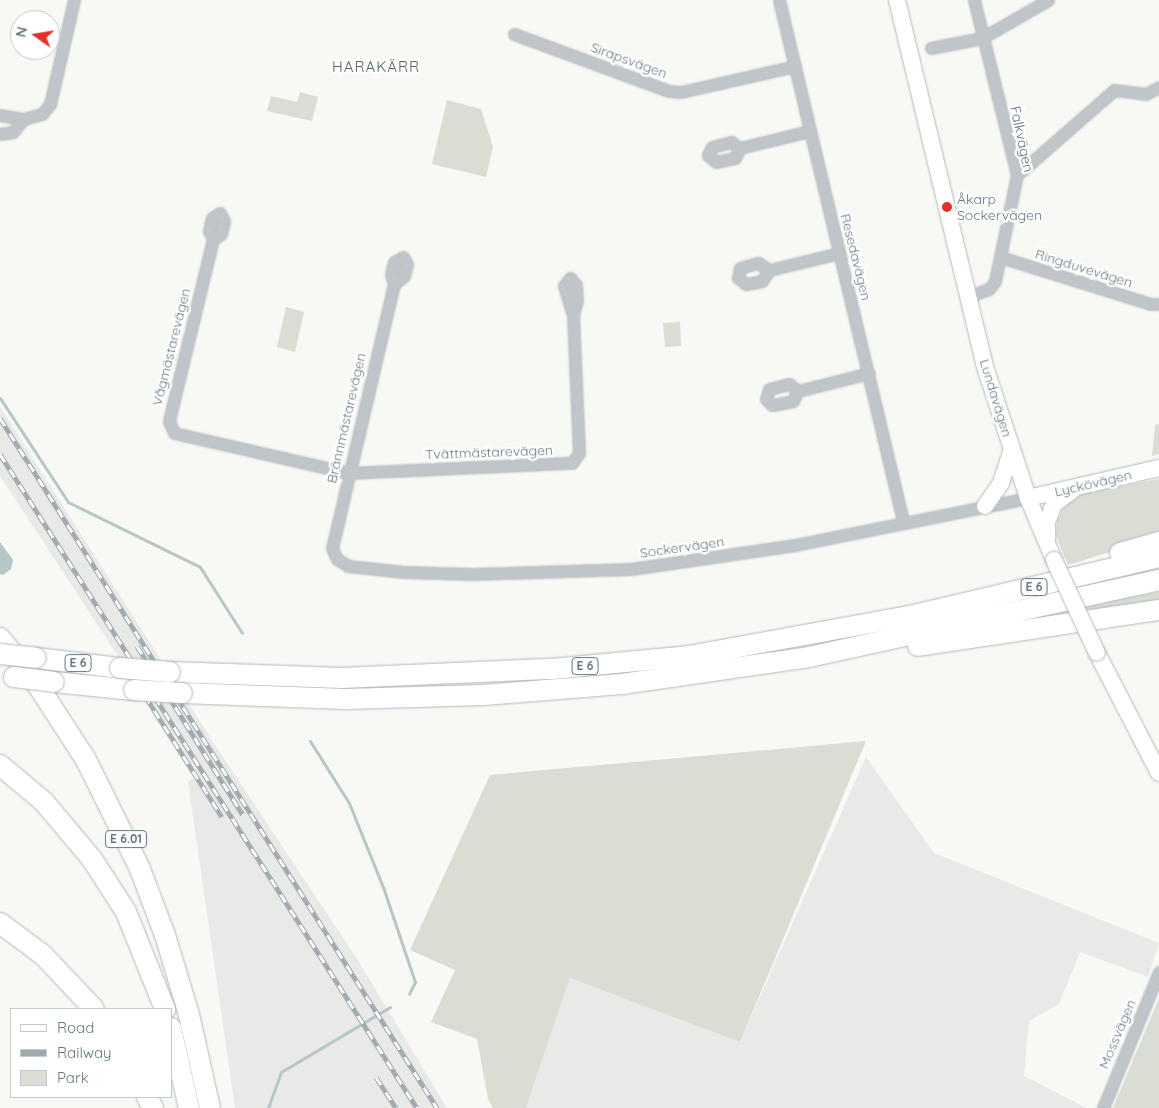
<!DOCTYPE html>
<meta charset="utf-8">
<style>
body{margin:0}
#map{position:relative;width:1159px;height:1108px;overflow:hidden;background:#f8f8f5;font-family:Quicksand,sans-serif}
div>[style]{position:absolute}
.built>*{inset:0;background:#e9e9e8}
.green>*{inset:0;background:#d9ddd4}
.water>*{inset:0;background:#b6c7c8}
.stream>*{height:3px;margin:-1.5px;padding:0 1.5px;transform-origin:1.5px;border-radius:1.5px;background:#b6c7c8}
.roads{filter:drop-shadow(0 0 1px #b1babd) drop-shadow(0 0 1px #b1babd)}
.street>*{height:11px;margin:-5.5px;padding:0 5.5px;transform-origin:5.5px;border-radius:5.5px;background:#bfc5c8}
.secondary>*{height:16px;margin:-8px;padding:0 8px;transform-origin:8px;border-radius:8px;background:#fff}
.highway>*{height:20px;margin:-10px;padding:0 10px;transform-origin:10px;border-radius:10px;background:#fff}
.rail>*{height:5px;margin-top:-2.5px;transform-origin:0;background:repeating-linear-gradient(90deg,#fff 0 9px,#9ea9ad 0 18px);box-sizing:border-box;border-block:1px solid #9ea9ad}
.bridges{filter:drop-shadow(0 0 1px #b1babd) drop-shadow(0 0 1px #b1babd)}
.secondary-bridge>*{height:16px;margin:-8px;padding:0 8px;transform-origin:8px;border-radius:8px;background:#fff}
.highway-bridge>*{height:20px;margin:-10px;padding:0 10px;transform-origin:10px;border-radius:10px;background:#fff}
.dots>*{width:14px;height:14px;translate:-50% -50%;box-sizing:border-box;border:2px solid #fff;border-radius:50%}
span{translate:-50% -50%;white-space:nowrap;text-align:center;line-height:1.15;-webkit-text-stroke:5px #fff;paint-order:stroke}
.shield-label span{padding:1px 4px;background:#fff;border:1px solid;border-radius:4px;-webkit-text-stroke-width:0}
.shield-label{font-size:12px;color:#627981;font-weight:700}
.street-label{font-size:14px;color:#627981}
.poi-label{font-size:14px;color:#627981}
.left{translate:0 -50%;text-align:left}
.neighbourhood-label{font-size:15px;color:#54666c;letter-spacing:1px}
.legend{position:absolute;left:10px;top:1008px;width:162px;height:90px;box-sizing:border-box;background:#fff;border:1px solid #c0c9cd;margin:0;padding:6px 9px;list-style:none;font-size:15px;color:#627981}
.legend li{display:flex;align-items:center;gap:10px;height:25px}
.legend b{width:25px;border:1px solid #c0c9cd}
.north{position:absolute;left:10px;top:10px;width:50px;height:50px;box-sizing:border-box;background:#fff;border:1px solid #c0c9cd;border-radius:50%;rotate:283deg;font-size:14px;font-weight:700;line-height:20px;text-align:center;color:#627981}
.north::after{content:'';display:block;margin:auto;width:18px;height:22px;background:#e82f25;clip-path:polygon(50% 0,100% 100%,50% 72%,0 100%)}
</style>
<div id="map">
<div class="built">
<div style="clip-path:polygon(0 407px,215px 745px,356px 957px,447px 1108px,235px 1108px,188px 782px,196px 775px,0 476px)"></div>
<div style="clip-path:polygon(866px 757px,934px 853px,1159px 943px,1148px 977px,1080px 952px,1059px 1004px,1029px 1021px,1024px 1076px,1087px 1108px,526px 1108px,570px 978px,740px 1042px)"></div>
</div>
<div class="green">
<div style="clip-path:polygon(300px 92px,318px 97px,312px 121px,267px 111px,271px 96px,297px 102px)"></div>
<div style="clip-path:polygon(447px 100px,481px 109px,493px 147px,486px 177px,432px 164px)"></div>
<div style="clip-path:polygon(286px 307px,304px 312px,295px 352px,277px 347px)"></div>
<div style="clip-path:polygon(680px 322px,681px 346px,665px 347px,663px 323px)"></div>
<div style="clip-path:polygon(1159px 424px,1159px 454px,1152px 456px,1155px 425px)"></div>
<div style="clip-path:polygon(1159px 479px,1159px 537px,1068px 565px,1056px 536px,1057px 520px,1067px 502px,1084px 493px)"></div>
<div style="clip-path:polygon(1159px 592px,1159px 603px,997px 629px,1113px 600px)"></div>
<div style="clip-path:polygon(866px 741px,740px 1042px,570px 978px,526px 1108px,493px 1108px,488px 1099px,477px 1039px,431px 1022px,455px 970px,410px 950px,490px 775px)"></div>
<div style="clip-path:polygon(1159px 998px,1159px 1108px,1113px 1108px)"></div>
</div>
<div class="water">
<div style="clip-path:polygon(0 542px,13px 560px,11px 569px,3px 575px,0 574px)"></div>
</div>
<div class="stream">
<div style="left:0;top:398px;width:124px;rotate:56.8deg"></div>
<div style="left:68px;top:502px;width:147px;rotate:26.2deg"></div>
<div style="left:200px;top:567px;width:78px;rotate:57.5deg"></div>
<div style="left:310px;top:741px;width:73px;rotate:57.8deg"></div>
<div style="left:349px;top:803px;width:91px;rotate:68deg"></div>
<div style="left:383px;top:887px;width:100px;rotate:71.4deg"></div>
<div style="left:415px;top:982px;width:13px;rotate:117deg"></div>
<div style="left:268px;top:1108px;width:38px;rotate:-70deg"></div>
<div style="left:281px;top:1072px;width:127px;rotate:-30.8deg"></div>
</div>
<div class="roads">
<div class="street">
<div style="left:779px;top:0;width:536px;rotate:76.61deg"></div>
<div style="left:514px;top:34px;width:165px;rotate:20.2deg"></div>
<div style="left:669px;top:91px;width:12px;rotate:5deg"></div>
<div style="left:681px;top:92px;width:117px;rotate:-12.8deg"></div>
<div style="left:931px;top:48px;width:52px;rotate:-11.1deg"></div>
<div style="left:982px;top:38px;width:76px;rotate:-29.9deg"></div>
<div style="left:0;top:115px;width:23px;rotate:10deg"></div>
<div style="left:23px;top:119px;width:20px;rotate:-15deg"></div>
<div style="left:42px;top:114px;width:13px;rotate:-51deg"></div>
<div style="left:50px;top:104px;width:107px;rotate:-77deg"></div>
<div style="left:0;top:134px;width:13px;rotate:-9deg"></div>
<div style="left:13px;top:132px;width:16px;rotate:-52deg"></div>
<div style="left:740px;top:148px;width:11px;rotate:117deg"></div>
<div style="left:735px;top:158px;width:19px;rotate:168deg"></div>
<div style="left:716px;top:162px;width:11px;rotate:-139deg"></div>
<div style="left:708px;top:155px;width:9px;rotate:-63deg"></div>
<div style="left:712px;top:147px;width:20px;rotate:-15deg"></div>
<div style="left:731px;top:142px;width:11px;rotate:34deg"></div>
<div style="left:740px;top:148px;width:72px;rotate:-13.7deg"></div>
<div style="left:1017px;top:175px;width:129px;rotate:-41.2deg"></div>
<div style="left:1114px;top:90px;width:32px;rotate:7deg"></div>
<div style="left:1146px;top:94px;width:15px;rotate:-28deg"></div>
<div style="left:213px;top:239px;width:9px;rotate:-117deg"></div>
<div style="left:209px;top:231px;width:13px;rotate:-77deg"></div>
<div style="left:212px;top:218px;width:9px;rotate:-32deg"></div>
<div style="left:220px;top:213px;width:9px;rotate:63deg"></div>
<div style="left:224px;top:221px;width:13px;rotate:103deg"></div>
<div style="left:221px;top:234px;width:9px;rotate:148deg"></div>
<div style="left:213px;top:239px;width:187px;rotate:103.6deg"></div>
<div style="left:169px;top:421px;width:13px;rotate:67deg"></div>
<div style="left:174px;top:433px;width:179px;rotate:12.9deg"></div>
<div style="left:348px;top:473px;width:224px;rotate:-2.6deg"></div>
<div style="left:572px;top:463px;width:12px;rotate:-55deg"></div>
<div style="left:579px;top:453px;width:137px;rotate:-92.5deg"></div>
<div style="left:573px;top:316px;width:16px;rotate:-76deg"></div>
<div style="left:577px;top:300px;width:15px;rotate:-94deg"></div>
<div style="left:576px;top:285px;width:9px;rotate:-131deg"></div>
<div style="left:570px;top:278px;width:10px;rotate:127deg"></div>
<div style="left:564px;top:286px;width:31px;rotate:73deg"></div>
<div style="left:1000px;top:257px;width:158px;rotate:17.3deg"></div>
<div style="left:1151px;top:304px;width:8px"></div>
<div style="left:769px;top:270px;width:13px;rotate:122deg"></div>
<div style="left:762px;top:281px;width:16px;rotate:169deg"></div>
<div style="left:746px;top:284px;width:10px;rotate:-143deg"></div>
<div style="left:738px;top:278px;width:10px;rotate:-79deg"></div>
<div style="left:740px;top:268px;width:19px;rotate:-16deg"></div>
<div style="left:758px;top:263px;width:13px;rotate:32deg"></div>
<div style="left:769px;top:270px;width:73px;rotate:-13.5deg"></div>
<div style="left:394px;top:284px;width:10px;rotate:-107deg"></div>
<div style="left:391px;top:274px;width:12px;rotate:-76deg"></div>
<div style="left:394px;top:262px;width:10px;rotate:-29deg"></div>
<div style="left:403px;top:257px;width:8px;rotate:60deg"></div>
<div style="left:407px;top:264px;width:12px;rotate:104deg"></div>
<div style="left:404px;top:276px;width:13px;rotate:141deg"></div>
<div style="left:394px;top:284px;width:271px;rotate:103.2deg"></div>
<div style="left:332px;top:548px;width:12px;rotate:66deg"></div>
<div style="left:337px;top:559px;width:13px;rotate:32deg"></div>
<div style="left:348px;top:566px;width:56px;rotate:6.1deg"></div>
<div style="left:404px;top:572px;width:69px;rotate:1.7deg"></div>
<div style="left:473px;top:574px;width:158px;rotate:-1.8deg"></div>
<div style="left:631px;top:569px;width:166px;rotate:-8.3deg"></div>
<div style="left:795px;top:545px;width:238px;rotate:-11.4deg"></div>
<div style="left:967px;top:297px;width:23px;rotate:-20deg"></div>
<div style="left:989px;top:289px;width:10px;rotate:-53deg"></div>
<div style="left:995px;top:281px;width:108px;rotate:-78.3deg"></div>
<div style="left:1017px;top:175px;width:180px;rotate:-103.8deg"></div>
<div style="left:798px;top:391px;width:11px;rotate:117deg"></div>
<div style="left:793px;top:401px;width:21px;rotate:169deg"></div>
<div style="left:772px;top:405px;width:8px;rotate:-135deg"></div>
<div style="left:766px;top:399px;width:10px;rotate:-73deg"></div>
<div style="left:769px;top:389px;width:21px;rotate:-14deg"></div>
<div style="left:789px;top:384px;width:11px;rotate:38deg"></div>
<div style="left:798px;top:391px;width:73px;rotate:-14.2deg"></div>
<div style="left:1103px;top:1108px;width:147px;rotate:-67.6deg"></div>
</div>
<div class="secondary">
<div style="left:897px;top:0;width:381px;rotate:76.5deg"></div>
<div style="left:986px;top:370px;width:135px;rotate:71.8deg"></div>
<div style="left:1028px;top:498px;width:67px;rotate:67.2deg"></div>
<div style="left:1028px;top:498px;width:134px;rotate:-12.9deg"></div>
<div style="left:985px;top:506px;width:28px;rotate:-55deg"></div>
<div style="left:1001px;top:483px;width:35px;rotate:-72deg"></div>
<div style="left:1047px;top:538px;width:16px;rotate:-90deg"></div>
<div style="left:1047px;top:522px;width:19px;rotate:-69deg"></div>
<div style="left:1054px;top:504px;width:22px;rotate:-36deg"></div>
<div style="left:1097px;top:653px;width:135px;rotate:62.7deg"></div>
</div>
<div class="highway">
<div style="left:1120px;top:553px;width:41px;rotate:-15.8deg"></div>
<div style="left:0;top:638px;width:52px;rotate:50.5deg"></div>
<div style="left:33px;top:678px;width:98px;rotate:57.1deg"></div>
<div style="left:86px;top:760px;width:122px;rotate:63.6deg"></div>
<div style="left:140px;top:869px;width:71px;rotate:69.3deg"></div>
<div style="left:165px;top:935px;width:84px;rotate:73.3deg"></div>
<div style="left:189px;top:1015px;width:95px;rotate:77.3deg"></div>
<div style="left:918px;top:646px;width:244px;rotate:-8.5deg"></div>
<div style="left:36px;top:658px;width:85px;rotate:6.8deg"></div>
<div style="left:170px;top:672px;width:172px;rotate:2deg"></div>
<div style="left:342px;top:678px;width:210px;rotate:-2.5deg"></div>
<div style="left:552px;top:669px;width:138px;rotate:-5.4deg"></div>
<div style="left:689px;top:656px;width:225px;rotate:-10.3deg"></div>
<div style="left:910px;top:616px;width:256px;rotate:-13.3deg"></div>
<div style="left:54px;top:682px;width:80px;rotate:5.7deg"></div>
<div style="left:182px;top:693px;width:164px;rotate:2.1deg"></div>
<div style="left:346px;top:699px;width:138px;rotate:-1.7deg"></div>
<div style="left:484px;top:695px;width:138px;rotate:-4.6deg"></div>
<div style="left:622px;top:684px;width:189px;rotate:-8.2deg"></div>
<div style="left:809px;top:657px;width:358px;rotate:-12.4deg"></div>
<div style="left:0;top:765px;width:57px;rotate:40.1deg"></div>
<div style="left:44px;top:802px;width:75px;rotate:49.9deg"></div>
<div style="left:92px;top:859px;width:63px;rotate:57.3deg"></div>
<div style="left:126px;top:912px;width:105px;rotate:68.1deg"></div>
<div style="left:0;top:923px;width:54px;rotate:36.7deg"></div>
<div style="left:43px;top:955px;width:74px;rotate:46.6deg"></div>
<div style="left:171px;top:1028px;width:82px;rotate:77.3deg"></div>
<div style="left:147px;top:1097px;width:13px;rotate:61deg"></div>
</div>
</div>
<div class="rail">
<div style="left:0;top:418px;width:817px;rotate:57.65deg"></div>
<div style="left:0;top:454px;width:776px;rotate:57.48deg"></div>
<div style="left:137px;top:646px;width:199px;rotate:57.9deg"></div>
<div style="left:135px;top:680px;width:162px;rotate:57.6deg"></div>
<div style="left:376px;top:1077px;width:37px;rotate:57deg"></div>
</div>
<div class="bridges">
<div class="secondary-bridge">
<div style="left:1054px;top:560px;width:102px;rotate:65.2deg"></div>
</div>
<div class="highway-bridge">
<div style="left:0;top:654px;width:36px;rotate:6deg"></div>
<div style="left:120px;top:668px;width:50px;rotate:4.6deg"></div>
<div style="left:14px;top:677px;width:40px;rotate:7.1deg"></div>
<div style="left:134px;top:690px;width:48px;rotate:3.6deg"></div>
</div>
</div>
<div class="dots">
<div style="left:947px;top:207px;background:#e82f25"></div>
</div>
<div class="shield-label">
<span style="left:1034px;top:587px">E 6</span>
<span style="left:78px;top:663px">E 6</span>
<span style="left:585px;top:666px">E 6</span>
<span style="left:126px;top:839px">E 6.01</span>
</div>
<div class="street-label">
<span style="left:629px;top:60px;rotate:20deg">Sirapsvägen</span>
<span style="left:1022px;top:139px;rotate:78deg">Falkvägen</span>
<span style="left:856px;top:257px;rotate:76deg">Resedavägen</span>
<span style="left:1084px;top:268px;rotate:17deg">Ringduvevägen</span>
<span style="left:171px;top:347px;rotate:-76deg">Vågmästarevägen</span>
<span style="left:996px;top:398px;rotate:73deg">Lundavägen</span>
<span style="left:346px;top:418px;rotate:-77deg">Brännmästarevägen</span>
<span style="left:489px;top:452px;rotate:-2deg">Tvättmästarevägen</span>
<span style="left:1093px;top:483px;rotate:-13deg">Lyckövägen</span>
<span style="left:682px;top:547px;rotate:-8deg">Sockervägen</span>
<span style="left:1117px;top:1034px;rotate:-67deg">Mossvägen</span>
</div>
<div class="poi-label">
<span class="left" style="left:957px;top:207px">Åkarp<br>Sockervägen</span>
</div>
<div class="neighbourhood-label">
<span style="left:376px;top:67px">HARAKÄRR</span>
</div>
<ul class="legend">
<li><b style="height:6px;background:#fff"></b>Road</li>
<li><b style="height:6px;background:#9ea9ad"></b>Railway</li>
<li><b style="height:14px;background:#d9ddd4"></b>Park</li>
</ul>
<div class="north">N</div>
</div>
